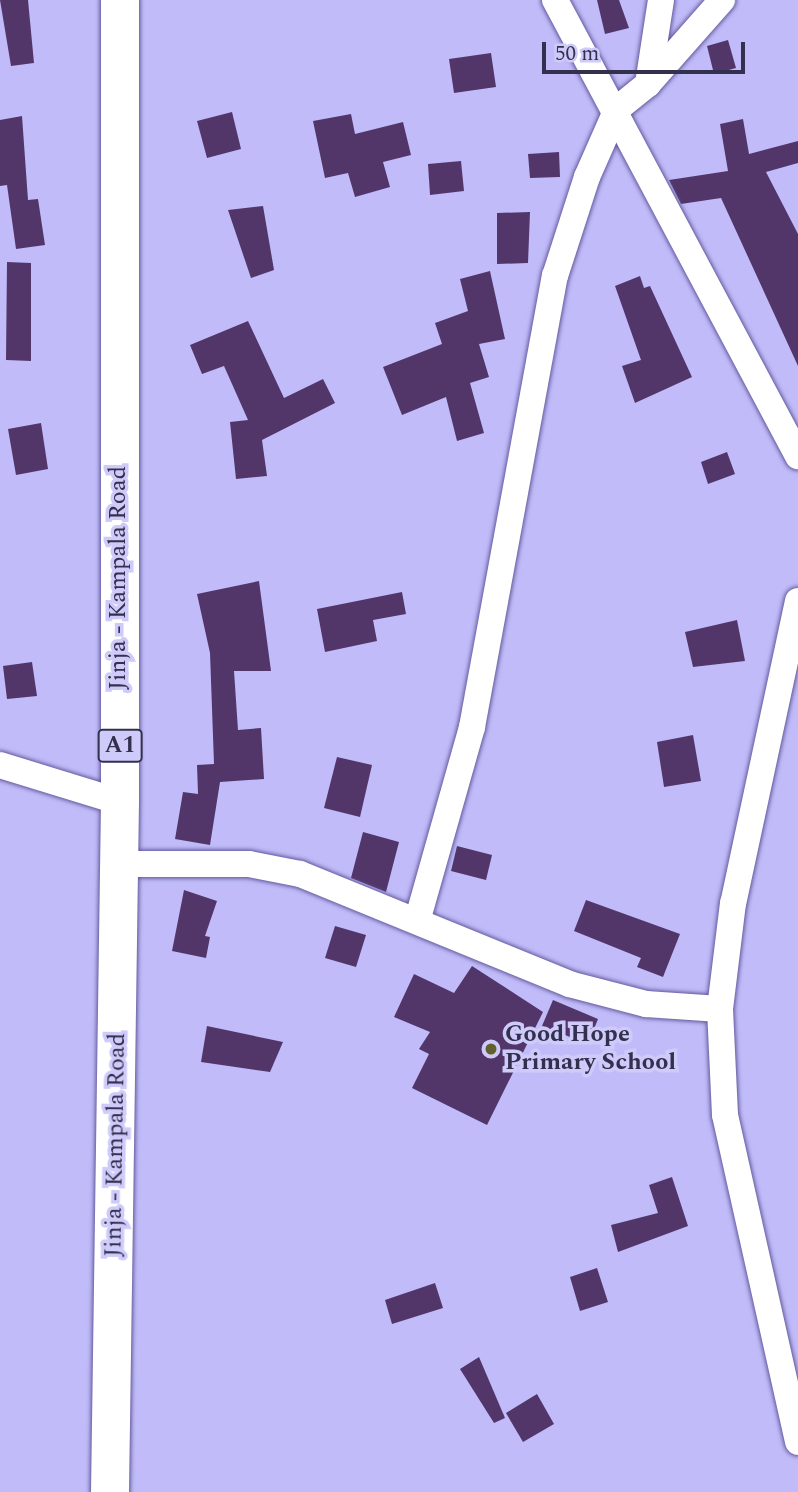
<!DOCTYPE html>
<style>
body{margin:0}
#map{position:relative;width:798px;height:1492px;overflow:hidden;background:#c1bcf9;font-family:Spectral,serif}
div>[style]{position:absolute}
.building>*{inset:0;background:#52366a}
.roads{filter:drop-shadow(0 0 2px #635a9f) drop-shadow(0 0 2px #635a9f)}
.minor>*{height:26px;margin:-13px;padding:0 13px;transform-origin:13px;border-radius:13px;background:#fff}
.highway>*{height:38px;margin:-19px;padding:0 19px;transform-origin:19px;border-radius:19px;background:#fff}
.dots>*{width:19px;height:19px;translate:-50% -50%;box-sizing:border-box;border:4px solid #cecbfa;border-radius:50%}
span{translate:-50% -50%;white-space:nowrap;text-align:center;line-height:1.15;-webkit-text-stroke:7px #cecbfa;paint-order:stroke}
.shield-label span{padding:2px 5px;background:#cecbfa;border:2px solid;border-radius:5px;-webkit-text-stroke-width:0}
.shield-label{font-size:23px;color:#33304e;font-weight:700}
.street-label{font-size:24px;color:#33304e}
.poi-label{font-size:24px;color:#33304e;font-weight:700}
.left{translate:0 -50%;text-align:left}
.scale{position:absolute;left:542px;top:42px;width:203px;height:32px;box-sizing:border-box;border:4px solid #33304e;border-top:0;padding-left:9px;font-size:21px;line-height:24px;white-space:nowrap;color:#33304e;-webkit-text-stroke:5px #cecbfa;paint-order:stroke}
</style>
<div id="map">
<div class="building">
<div style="clip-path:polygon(0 0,28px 0,34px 63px,11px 66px)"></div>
<div style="clip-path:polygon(597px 0,619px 0,629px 28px,605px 34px)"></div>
<div style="clip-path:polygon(728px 40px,736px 68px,714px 74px,707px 46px)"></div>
<div style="clip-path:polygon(491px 53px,496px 87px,454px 93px,449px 59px)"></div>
<div style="clip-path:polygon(232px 112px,241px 149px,207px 158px,197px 121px)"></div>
<div style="clip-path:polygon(351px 114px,355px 134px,403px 122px,411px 155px,383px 162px,390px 187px,355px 197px,348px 173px,325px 178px,313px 121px)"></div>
<div style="clip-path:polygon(22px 116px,28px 200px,38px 199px,45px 245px,16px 249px,7px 185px,0 186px,0 120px)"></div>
<div style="clip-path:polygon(743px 119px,749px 154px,798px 141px,798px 163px,766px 172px,798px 234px,798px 366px,721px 198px,681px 204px,669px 180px,728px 171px,720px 124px)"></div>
<div style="clip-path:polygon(559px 152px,560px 177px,530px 178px,528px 154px)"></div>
<div style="clip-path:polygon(461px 161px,464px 191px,430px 195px,428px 164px)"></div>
<div style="clip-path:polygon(263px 206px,274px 270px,251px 278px,228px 210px)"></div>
<div style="clip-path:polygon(530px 212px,528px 263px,497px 264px,497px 213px)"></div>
<div style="clip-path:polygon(7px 262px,31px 263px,31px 361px,6px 360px)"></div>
<div style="clip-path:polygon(490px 271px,505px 339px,479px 344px,489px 377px,470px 383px,484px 433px,457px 441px,446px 397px,402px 415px,383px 367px,442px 344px,435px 323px,468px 311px,460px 279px)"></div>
<div style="clip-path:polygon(640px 276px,644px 288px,650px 286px,692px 377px,635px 403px,622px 366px,641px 360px,615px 286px)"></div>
<div style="clip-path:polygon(248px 321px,284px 398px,323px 379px,335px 403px,262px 440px,267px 476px,236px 479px,230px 422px,248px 420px,224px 366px,202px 374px,190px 345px)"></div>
<div style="clip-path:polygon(41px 423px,48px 469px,16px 475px,8px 429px)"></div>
<div style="clip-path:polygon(727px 452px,735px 474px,708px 484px,701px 462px)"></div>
<div style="clip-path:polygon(259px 581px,271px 671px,234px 671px,238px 730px,261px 728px,264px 779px,220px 782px,210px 845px,175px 839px,183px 792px,198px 794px,197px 765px,214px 764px,210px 653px,197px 594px)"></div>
<div style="clip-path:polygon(402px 592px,406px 614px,373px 620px,377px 641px,325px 652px,317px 609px)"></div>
<div style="clip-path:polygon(737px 620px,745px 661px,693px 667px,685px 632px)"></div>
<div style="clip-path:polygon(32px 662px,37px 696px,7px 699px,3px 666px)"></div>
<div style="clip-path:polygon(693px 735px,701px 781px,664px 787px,657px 742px)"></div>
<div style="clip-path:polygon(337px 757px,372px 765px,360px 817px,324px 808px)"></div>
<div style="clip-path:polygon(363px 832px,399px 842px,386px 892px,351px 878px)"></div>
<div style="clip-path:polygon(457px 846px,492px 855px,486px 880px,451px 871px)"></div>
<div style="clip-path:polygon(184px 890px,217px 901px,205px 936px,210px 937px,206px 958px,172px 951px)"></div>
<div style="clip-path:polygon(586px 900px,680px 934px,663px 977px,637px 967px,641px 958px,574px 931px)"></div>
<div style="clip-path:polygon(335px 926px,366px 935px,356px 967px,325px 958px)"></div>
<div style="clip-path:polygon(472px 966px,543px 1012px,487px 1125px,412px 1088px,429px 1054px,419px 1049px,430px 1032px,394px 1017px,414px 974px,454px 993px)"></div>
<div style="clip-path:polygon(553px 1000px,598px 1019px,588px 1044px,542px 1026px)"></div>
<div style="clip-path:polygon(207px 1026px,283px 1042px,270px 1072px,201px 1062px)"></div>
<div style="clip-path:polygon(672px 1177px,688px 1226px,618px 1252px,611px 1225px,658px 1213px,649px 1185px)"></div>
<div style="clip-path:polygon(597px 1268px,608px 1302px,580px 1311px,570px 1277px)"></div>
<div style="clip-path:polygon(435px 1283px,443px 1308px,392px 1324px,385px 1300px)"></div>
<div style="clip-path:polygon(479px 1357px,505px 1418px,494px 1423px,460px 1369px)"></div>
<div style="clip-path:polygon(537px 1394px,554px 1424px,523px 1442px,506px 1413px)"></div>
</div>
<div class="roads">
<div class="minor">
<div style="left:555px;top:0;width:517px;rotate:61.95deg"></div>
<div style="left:648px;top:84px;width:85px;rotate:-81.2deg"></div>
<div style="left:798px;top:601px;width:309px;rotate:102.1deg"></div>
<div style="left:733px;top:903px;width:107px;rotate:97deg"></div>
<div style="left:720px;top:1009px;width:106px;rotate:87.3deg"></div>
<div style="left:725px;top:1115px;width:335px;rotate:77.4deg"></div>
<div style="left:0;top:765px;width:126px;rotate:17.1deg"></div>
<div style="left:117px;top:864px;width:132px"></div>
<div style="left:249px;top:864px;width:52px;rotate:11.1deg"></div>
<div style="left:300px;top:874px;width:291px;rotate:22.2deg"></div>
<div style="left:569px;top:984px;width:80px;rotate:14.6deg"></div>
<div style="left:646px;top:1004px;width:74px;rotate:3.9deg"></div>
<div style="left:418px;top:918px;width:198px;rotate:-74.2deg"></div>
<div style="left:472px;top:727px;width:459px;rotate:-79.6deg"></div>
<div style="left:555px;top:276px;width:104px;rotate:-72.1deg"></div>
<div style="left:587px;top:177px;width:74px;rotate:-66.2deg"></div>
<div style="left:617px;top:109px;width:40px;rotate:-39deg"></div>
<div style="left:648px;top:84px;width:112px;rotate:-48.6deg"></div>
</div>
<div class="highway">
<div style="left:110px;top:1492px;width:690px;rotate:-89.17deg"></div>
<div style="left:120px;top:802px;width:802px;rotate:-90deg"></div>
</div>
</div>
<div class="dots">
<div style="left:491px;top:1049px;background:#62612e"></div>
</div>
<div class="shield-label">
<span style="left:120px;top:746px">A1</span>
</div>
<div class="street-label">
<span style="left:119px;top:578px;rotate:-90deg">Jinja - Kampala Road</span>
<span style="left:116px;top:1145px;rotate:-89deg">Jinja - Kampala Road</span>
</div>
<div class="poi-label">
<span class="left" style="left:505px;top:1049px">Good Hope<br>Primary School</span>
</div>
<div class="scale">50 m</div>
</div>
